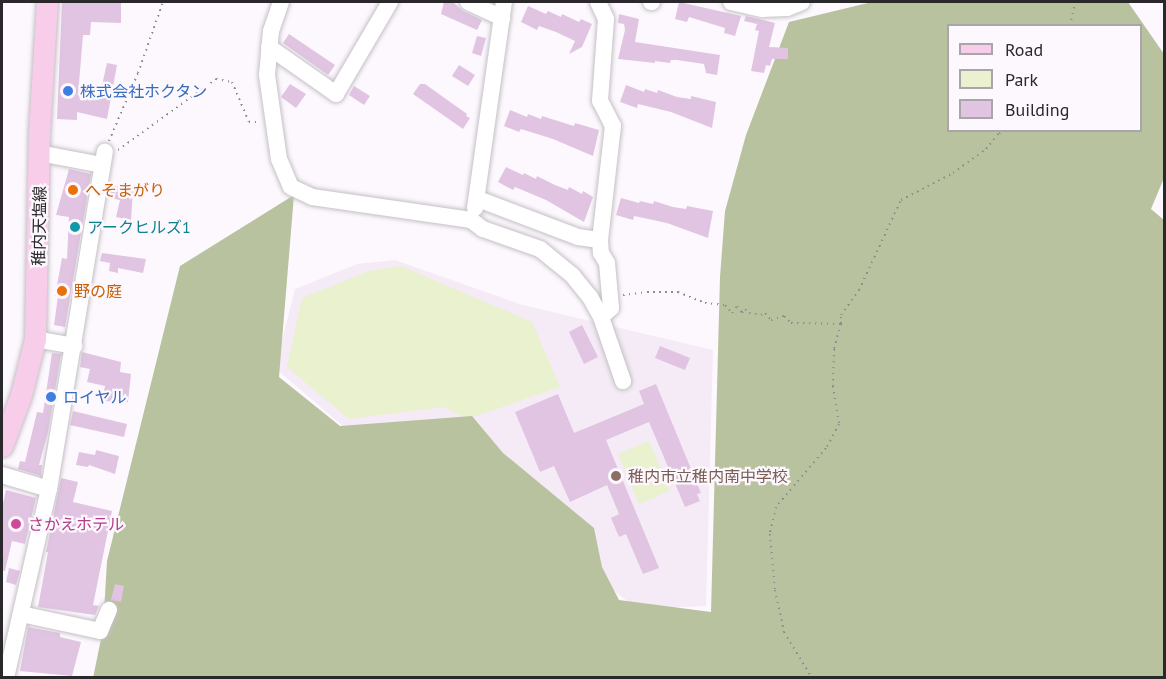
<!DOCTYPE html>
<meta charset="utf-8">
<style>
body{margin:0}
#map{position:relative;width:1166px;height:679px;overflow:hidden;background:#fdf8fe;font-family:"PT Sans","Noto Sans JP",sans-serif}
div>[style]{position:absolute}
.built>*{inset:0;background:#f5ebf6}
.green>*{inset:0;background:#e9f1cf}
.forest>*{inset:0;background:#b9c29e}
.building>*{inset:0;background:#e0c4e2}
.path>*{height:2px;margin-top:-1px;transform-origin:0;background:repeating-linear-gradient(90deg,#8f8c90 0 1.5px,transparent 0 6px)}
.roads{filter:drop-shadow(0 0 2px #c4c0c5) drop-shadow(0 0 2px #c4c0c5)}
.minor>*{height:16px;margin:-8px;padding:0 8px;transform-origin:8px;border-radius:8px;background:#fff}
.major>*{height:21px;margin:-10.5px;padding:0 10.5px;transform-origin:10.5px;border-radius:10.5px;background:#f8cdea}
.dots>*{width:16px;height:16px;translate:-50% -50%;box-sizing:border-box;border:3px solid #fdf8fe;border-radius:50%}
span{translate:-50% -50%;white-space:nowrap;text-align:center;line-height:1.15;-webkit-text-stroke:4.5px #fdf8fe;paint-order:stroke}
.shop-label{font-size:16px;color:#366cbe}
.left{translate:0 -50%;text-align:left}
.food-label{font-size:16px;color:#c56008}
.street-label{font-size:16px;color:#2a282a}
.culture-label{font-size:16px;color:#0d838f}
.education-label{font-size:16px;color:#785e54}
.hotel-label{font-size:16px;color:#b23c85}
.frame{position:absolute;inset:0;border:3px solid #2a282a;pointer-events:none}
.legend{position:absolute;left:947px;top:24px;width:195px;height:108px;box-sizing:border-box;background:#fdf8fe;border:2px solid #a9a5a9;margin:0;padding:8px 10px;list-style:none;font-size:18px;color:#2a282a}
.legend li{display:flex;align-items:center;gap:12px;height:30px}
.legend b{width:30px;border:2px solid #a9a5a9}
</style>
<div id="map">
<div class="built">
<div style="clip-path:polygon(395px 260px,523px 305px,713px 350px,706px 606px,637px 609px,591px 572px,344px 427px,275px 368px,295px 289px,357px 264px)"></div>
</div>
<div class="green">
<div style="clip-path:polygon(401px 266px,532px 322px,560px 387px,467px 419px,443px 407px,349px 419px,287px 367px,302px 298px,369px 271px)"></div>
<div style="clip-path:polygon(649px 441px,670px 491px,639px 504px,618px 454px)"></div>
</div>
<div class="forest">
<div style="clip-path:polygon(evenodd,872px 2px,1128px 2px,1164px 54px,1164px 178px,1151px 209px,1164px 220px,1164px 677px,93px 678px,103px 629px,107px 561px,180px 266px,294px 195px,279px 377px,340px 426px,472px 416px,503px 453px,594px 528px,602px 567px,619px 600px,711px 612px,720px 277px,725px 211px,746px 135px,789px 22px,872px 2px,948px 26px,1140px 26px,1140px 130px,948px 130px,948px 26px)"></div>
</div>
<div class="building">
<div style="clip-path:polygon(62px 2px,121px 2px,121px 23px,91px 22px,90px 35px,83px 35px,78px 95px,99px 98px,107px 63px,117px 65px,107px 119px,77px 112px,77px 120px,57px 119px)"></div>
<div style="clip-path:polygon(444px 2px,453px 2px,463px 11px,482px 20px,477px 30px,441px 14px)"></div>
<div style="clip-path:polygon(679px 2px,741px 16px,735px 36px,724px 33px,725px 28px,689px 17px,687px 22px,675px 19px)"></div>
<div style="clip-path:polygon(528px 6px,546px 14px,548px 11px,561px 17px,562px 14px,579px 22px,581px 19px,592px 24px,582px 47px,569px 54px,575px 41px,556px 32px,539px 26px,537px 30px,521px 22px)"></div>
<div style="clip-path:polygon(619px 14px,639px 19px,635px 42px,720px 55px,717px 75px,706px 73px,704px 64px,677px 60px,671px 60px,670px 63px,655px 61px,655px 63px,618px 59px,625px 30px,624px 24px,618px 23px)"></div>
<div style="clip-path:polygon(746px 16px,775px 23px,769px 47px,788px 48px,788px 59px,772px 59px,770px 66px,766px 65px,764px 73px,751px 71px,759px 31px,755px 30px,757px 24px,744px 21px)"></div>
<div style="clip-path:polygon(289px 34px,335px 65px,328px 75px,283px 43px)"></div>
<div style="clip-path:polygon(477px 36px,486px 38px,481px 56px,472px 53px)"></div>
<div style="clip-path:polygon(459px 65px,475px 75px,468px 86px,452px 76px)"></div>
<div style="clip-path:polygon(290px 84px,306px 94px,296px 108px,281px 97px)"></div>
<div style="clip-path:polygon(420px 84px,425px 84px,467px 114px,466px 116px,470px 118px,463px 129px,413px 94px)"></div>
<div style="clip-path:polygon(626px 85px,644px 92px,645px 89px,657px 93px,658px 90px,677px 97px,691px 99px,691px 96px,716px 102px,712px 128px,671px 112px,638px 104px,637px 108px,620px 102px)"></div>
<div style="clip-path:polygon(354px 86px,370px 96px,364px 105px,349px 95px)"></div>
<div style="clip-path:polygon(510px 110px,527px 117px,528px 114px,541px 119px,542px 116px,574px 126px,575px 123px,599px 130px,593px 156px,553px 139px,521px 129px,519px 132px,504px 126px)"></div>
<div style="clip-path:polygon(506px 167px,523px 175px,524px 173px,536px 179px,537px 176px,555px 185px,568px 190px,569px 187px,582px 194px,583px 191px,593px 197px,584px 222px,546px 200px,515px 187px,513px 190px,498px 182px)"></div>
<div style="clip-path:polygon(69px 169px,91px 174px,65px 327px,54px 325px,58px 296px,55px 296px,62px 258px,67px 259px,69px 217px,56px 215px)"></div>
<div style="clip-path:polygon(111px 185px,133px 189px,131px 220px,116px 217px,120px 200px,109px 198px)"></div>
<div style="clip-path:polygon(621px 198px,639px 203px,640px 201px,653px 204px,654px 201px,673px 207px,686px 209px,687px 206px,713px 211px,708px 238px,667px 223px,634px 216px,633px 220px,616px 215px)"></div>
<div style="clip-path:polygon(102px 253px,146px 259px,143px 273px,118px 268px,118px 273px,109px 271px,110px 263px,100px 261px)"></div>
<div style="clip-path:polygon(582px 325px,598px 357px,584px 364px,569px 332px)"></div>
<div style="clip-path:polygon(660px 346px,690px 358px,685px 370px,655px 358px)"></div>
<div style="clip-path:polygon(82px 352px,121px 362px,120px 372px,131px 374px,128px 402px,112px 399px,111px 402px,102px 400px,105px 386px,87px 382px,90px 369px,80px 367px)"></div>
<div style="clip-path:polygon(52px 353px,61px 354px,48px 432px,39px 465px,42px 465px,41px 476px,18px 469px,20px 461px,25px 462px,37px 412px,43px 413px)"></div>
<div style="clip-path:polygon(656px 384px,701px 493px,697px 494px,700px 501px,685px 507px,649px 422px,606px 440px,659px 568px,643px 574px,626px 534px,619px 537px,611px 518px,619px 514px,607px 485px,570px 502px,554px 466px,540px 472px,515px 412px,558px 394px,574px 433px,644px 404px,639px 391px)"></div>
<div style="clip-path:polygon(73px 411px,127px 424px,124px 437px,70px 425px)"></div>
<div style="clip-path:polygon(96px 450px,119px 456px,115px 474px,89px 465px,88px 467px,76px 465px,79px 452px,95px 455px)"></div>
<div style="clip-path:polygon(61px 478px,78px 482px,73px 502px,112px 511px,93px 605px,99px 606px,95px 615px,38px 607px,48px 552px,46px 552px)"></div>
<div style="clip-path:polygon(6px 490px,36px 498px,25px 544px,12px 541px,5px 571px,2px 570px,2px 508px)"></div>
<div style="clip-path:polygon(9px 568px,20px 571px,16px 585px,6px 582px)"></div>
<div style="clip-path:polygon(115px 584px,124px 586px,121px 602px,111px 600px)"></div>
<div style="clip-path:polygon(28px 627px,60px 633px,60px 637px,81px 642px,72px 676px,20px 671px)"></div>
</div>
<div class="path">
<div style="left:1070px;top:26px;width:25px;rotate:-78deg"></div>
<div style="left:109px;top:141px;width:74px;rotate:-66.9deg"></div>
<div style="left:138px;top:73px;width:75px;rotate:-70.6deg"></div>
<div style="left:118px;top:150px;width:121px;rotate:-35.9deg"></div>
<div style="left:216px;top:79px;width:16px;rotate:11deg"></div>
<div style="left:232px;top:82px;width:43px;rotate:67deg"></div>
<div style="left:249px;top:122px;width:12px"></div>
<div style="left:623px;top:295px;width:24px;rotate:-7deg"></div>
<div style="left:647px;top:292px;width:31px"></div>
<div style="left:678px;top:292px;width:29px;rotate:22deg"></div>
<div style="left:705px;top:303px;width:20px;rotate:6deg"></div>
<div style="left:725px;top:305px;width:11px;rotate:49deg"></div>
<div style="left:732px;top:313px;width:9px;rotate:-54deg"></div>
<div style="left:737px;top:306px;width:9px;rotate:54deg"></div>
<div style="left:742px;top:313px;width:5px;rotate:-53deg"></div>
<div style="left:745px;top:309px;width:6px;rotate:45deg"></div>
<div style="left:749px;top:313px;width:12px;rotate:9deg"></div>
<div style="left:761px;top:315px;width:4px;rotate:-27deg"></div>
<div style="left:765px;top:313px;width:9px;rotate:49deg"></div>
<div style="left:771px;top:320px;width:14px;rotate:-17deg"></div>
<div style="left:784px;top:316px;width:10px;rotate:45deg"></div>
<div style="left:791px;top:323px;width:50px;rotate:1.1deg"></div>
<div style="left:841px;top:324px;width:26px;rotate:106deg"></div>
<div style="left:834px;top:349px;width:37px;rotate:92deg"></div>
<div style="left:833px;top:386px;width:38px;rotate:81deg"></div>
<div style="left:839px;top:424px;width:27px;rotate:118deg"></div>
<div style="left:826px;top:448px;width:77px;rotate:130.3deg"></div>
<div style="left:776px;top:507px;width:28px;rotate:103deg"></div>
<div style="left:770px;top:534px;width:56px;rotate:84.9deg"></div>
<div style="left:775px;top:590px;width:43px;rotate:77.9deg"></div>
<div style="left:784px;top:632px;width:54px;rotate:58.7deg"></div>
<div style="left:841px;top:324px;width:9px;rotate:-90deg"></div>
<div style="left:841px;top:315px;width:31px;rotate:-54deg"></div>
<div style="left:859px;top:290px;width:99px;rotate:-65deg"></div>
<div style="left:901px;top:200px;width:59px;rotate:-27.4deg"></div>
<div style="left:953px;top:173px;width:41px;rotate:-36deg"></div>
<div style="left:986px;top:149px;width:21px;rotate:-51deg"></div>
<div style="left:999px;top:133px;width:10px;rotate:-17deg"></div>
</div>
<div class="roads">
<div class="minor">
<div style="left:281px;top:2px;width:31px;rotate:109deg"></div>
<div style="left:271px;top:31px;width:44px;rotate:95.2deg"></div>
<div style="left:267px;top:75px;width:85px;rotate:81.9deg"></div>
<div style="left:279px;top:159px;width:30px;rotate:67deg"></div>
<div style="left:291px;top:187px;width:23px;rotate:25deg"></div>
<div style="left:312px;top:197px;width:161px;rotate:8.2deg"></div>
<div style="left:471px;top:220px;width:15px;rotate:37deg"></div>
<div style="left:483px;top:229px;width:60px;rotate:19.3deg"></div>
<div style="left:540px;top:249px;width:41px;rotate:39.1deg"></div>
<div style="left:572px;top:275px;width:28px;rotate:51deg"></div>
<div style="left:590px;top:297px;width:23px;rotate:61deg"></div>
<div style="left:601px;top:317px;width:68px;rotate:71deg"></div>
<div style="left:468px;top:2px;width:38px;rotate:25deg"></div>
<div style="left:651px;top:2px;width:1px"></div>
<div style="left:731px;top:2px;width:32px;rotate:13deg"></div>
<div style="left:762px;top:9px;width:25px;rotate:-2deg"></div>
<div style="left:787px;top:8px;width:16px;rotate:-22deg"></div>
<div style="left:269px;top:47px;width:82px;rotate:35deg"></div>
<div style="left:336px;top:94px;width:107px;rotate:-59.6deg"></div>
<div style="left:39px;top:153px;width:64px;rotate:10.8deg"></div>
<div style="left:478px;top:199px;width:107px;rotate:20.8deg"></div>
<div style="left:578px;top:237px;width:22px;rotate:8deg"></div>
<div style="left:600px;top:240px;width:115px;rotate:-83.5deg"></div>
<div style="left:613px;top:126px;width:28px;rotate:-117deg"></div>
<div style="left:600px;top:101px;width:82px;rotate:-85.8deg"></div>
<div style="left:606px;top:19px;width:19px;rotate:-115deg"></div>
<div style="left:475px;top:208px;width:208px;rotate:-82deg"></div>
<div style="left:600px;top:240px;width:13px;rotate:86deg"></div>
<div style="left:601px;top:253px;width:12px;rotate:59deg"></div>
<div style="left:607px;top:263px;width:45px;rotate:84.9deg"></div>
<div style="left:611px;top:308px;width:13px;rotate:138deg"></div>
<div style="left:35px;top:339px;width:40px;rotate:10deg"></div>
<div style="left:2px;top:475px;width:49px;rotate:16.6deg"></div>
<div style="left:21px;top:614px;width:81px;rotate:12.1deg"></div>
<div style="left:100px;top:631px;width:23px;rotate:-67deg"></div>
<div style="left:6px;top:678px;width:194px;rotate:-77.2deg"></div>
<div style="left:49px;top:489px;width:342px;rotate:-80.6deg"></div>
</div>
<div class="major">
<div style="left:2px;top:446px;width:54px;rotate:-69.6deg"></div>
<div style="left:21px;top:395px;width:58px;rotate:-76deg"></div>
<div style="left:35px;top:339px;width:207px;rotate:-88.9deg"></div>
<div style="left:39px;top:132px;width:130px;rotate:-86.5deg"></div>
</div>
</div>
<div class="dots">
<div style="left:68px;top:91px;background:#3f7fe0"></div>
<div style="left:73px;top:190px;background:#e8710a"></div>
<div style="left:75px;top:227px;background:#0f9aa8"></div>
<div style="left:62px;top:291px;background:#e8710a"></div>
<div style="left:51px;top:397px;background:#3f7fe0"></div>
<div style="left:616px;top:476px;background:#8d6e63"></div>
<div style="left:16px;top:524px;background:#d1479c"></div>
</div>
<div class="shop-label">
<span class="left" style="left:80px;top:91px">株式会社ホクタン</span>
<span class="left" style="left:63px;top:397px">ロイヤル</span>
</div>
<div class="food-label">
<span class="left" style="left:85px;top:190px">へそまがり</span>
<span class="left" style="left:74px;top:291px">野の庭</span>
</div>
<div class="street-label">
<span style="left:39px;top:226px;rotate:-89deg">稚内天塩線</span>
</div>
<div class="culture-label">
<span class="left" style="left:87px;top:227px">アークヒルズ1</span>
</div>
<div class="education-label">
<span class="left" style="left:628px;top:476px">稚内市立稚内南中学校</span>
</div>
<div class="hotel-label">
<span class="left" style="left:28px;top:524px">さかえホテル</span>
</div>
<div class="frame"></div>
<ul class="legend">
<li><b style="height:8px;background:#f8cdea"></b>Road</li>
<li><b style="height:16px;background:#e9f1cf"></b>Park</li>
<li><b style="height:16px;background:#e0c4e2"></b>Building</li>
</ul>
</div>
